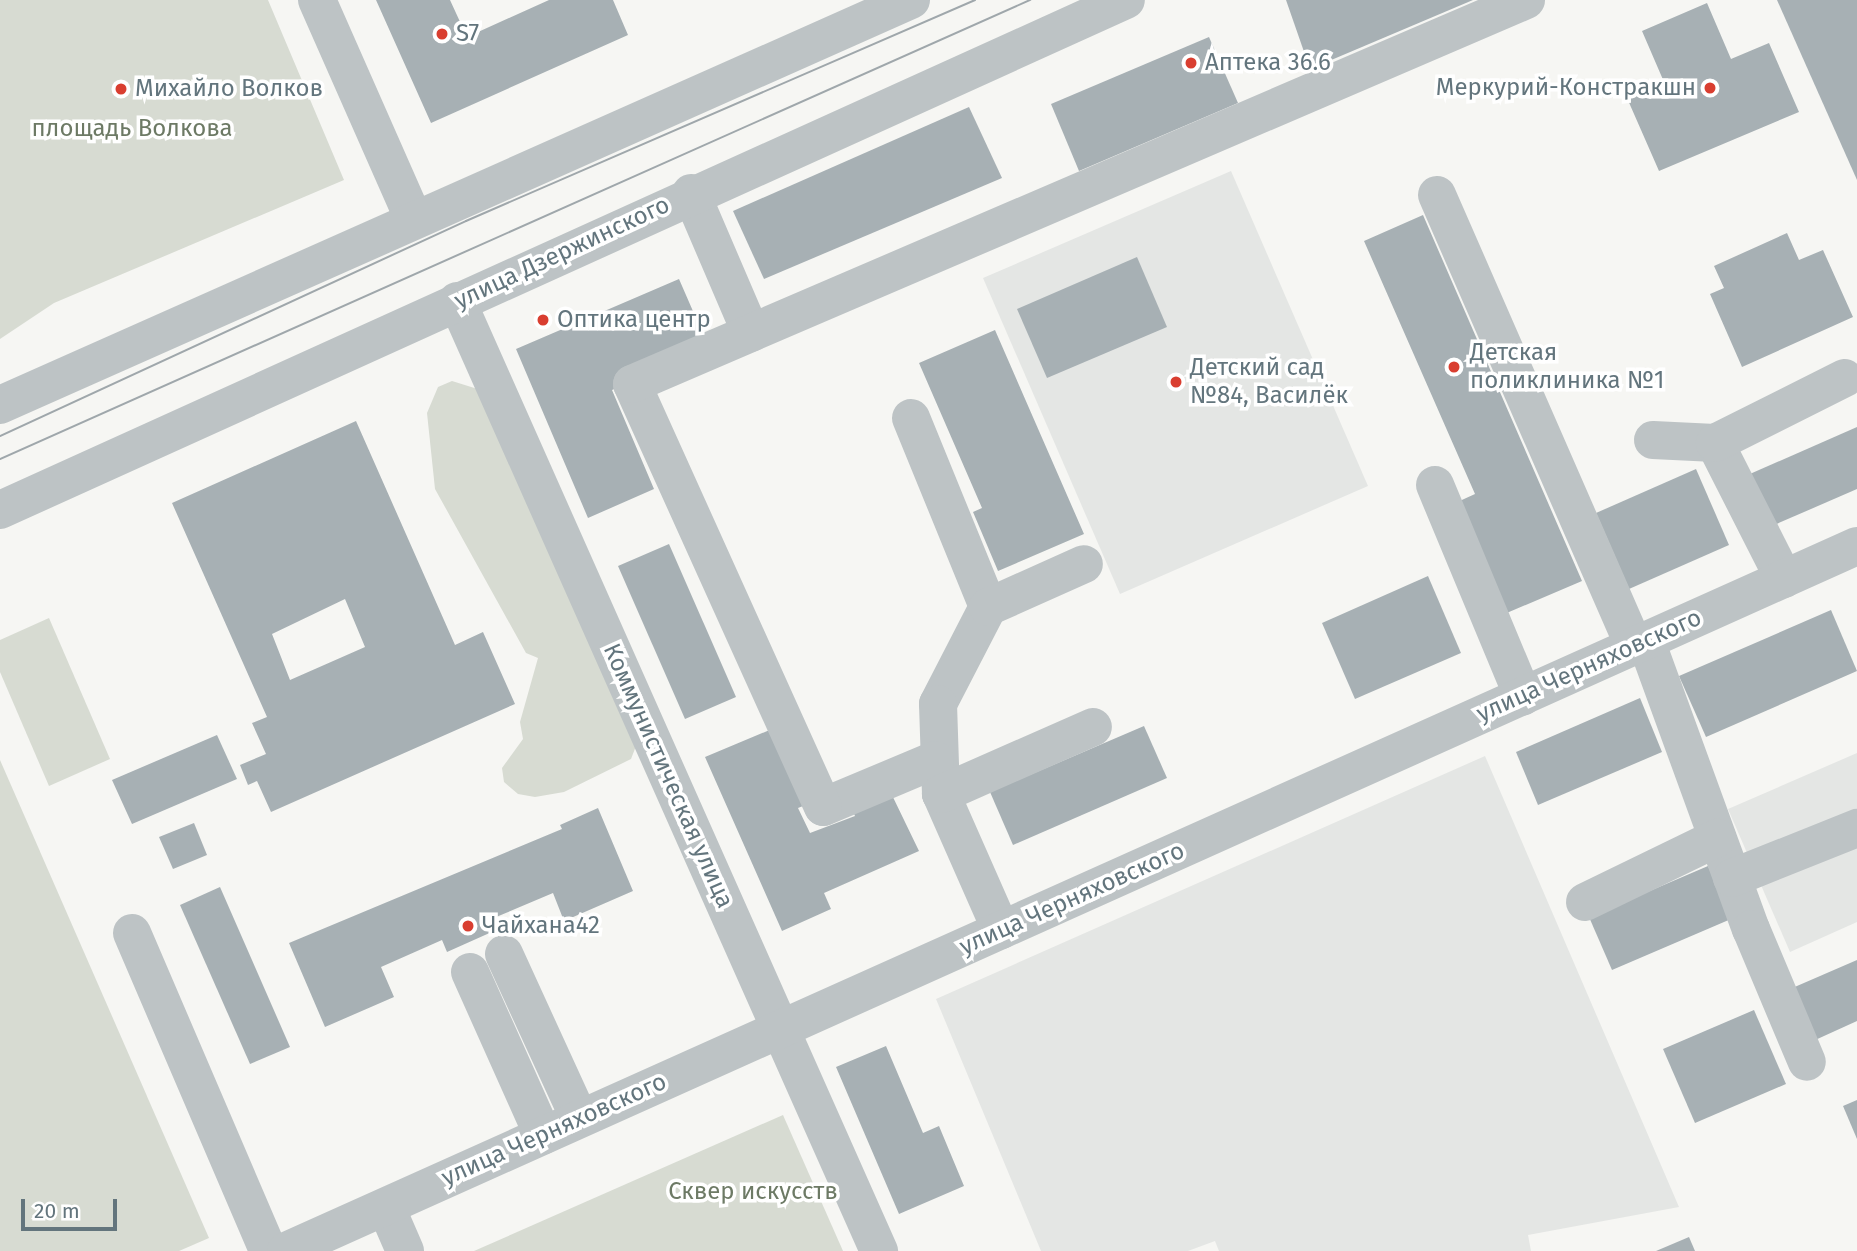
<!DOCTYPE html>
<meta charset="utf-8">
<style>
body{margin:0}
#map{position:relative;width:1857px;height:1251px;overflow:hidden;background:#f6f6f3;font-family:"Fira Sans",sans-serif}
div>[style]{position:absolute}
.built>*{inset:0;background:#e4e6e4}
.green>*{inset:0;background:#d7dbd2}
.building>*{inset:0;background:#a7b0b4}
.minor>*{height:38px;margin:-19px;padding:0 19px;transform-origin:19px;border-radius:19px;background:#bdc3c5}
.tram>*{height:2px;margin:-1px;padding:0 1px;transform-origin:1px;border-radius:1px;background:#9fa7ab}
.dots>*{width:19px;height:19px;translate:-50% -50%;box-sizing:border-box;border:4px solid #fff;border-radius:50%}
span{translate:-50% -50%;white-space:nowrap;text-align:center;line-height:1.15;-webkit-text-stroke:7px #fff;paint-order:stroke}
.poi-label{font-size:24px;color:#63757d}
.left{translate:0 -50%;text-align:left}
.right{translate:-100% -50%;text-align:right}
.park-label{font-size:24px;color:#6d7a65}
.street-label{font-size:24px;color:#63757d}
.scale{position:absolute;left:21px;top:1199px;width:96px;height:32px;box-sizing:border-box;border:4px solid #63757d;border-top:0;padding-left:9px;font-size:21px;line-height:24px;white-space:nowrap;color:#63757d;-webkit-text-stroke:5px #fff;paint-order:stroke}
</style>
<div id="map">
<div class="built">
<div style="clip-path:polygon(1231px 171px,1368px 486px,1120px 594px,983px 278px)"></div>
<div style="clip-path:polygon(1857px 753px,1857px 922px,1790px 952px,1728px 809px)"></div>
<div style="clip-path:polygon(1485px 756px,1679px 1207px,1528px 1235px,1531px 1251px,1219px 1251px,1215px 1241px,1188px 1251px,1041px 1251px,936px 999px)"></div>
</div>
<div class="green">
<div style="clip-path:polygon(0 0,268px 0,344px 180px,54px 303px,0 339px)"></div>
<div style="clip-path:polygon(452px 381px,484px 391px,636px 746px,631px 759px,564px 792px,535px 797px,518px 794px,504px 782px,502px 768px,523px 739px,520px 722px,538px 658px,526px 653px,435px 489px,427px 413px,438px 387px)"></div>
<div style="clip-path:polygon(49px 618px,110px 759px,49px 786px,0 672px,0 640px)"></div>
<div style="clip-path:polygon(0 760px,209px 1238px,179px 1251px,0 1251px)"></div>
<div style="clip-path:polygon(783px 1115px,843px 1251px,474px 1251px)"></div>
</div>
<div class="building">
<div style="clip-path:polygon(376px 0,450px 0,467px 37px,549px 0,613px 0,628px 35px,431px 123px)"></div>
<div style="clip-path:polygon(1286px 0,1473px 0,1310px 69px)"></div>
<div style="clip-path:polygon(1777px 0,1857px 0,1857px 180px)"></div>
<div style="clip-path:polygon(1707px 3px,1731px 59px,1769px 43px,1799px 112px,1659px 171px,1627px 98px,1664px 82px,1642px 31px)"></div>
<div style="clip-path:polygon(1209px 37px,1238px 103px,1079px 171px,1051px 104px)"></div>
<div style="clip-path:polygon(969px 107px,1002px 178px,764px 279px,733px 211px)"></div>
<div style="clip-path:polygon(1423px 215px,1582px 581px,1502px 615px,1453px 504px,1475px 494px,1364px 241px)"></div>
<div style="clip-path:polygon(1787px 233px,1799px 260px,1823px 250px,1853px 317px,1742px 367px,1710px 294px,1724px 288px,1714px 266px)"></div>
<div style="clip-path:polygon(1137px 257px,1167px 327px,1047px 378px,1017px 309px)"></div>
<div style="clip-path:polygon(679px 279px,709px 348px,612px 390px,654px 489px,588px 518px,516px 349px)"></div>
<div style="clip-path:polygon(995px 330px,1084px 534px,998px 571px,973px 512px,982px 508px,919px 363px)"></div>
<div style="clip-path:polygon(evenodd,356px 421px,455px 645px,483px 632px,515px 704px,271px 812px,257px 781px,248px 785px,240px 765px,266px 754px,252px 723px,267px 717px,172px 503px,356px 421px,345px 599px,365px 647px,290px 680px,272px 634px,345px 599px)"></div>
<div style="clip-path:polygon(1857px 427px,1857px 489px,1765px 529px,1743px 477px)"></div>
<div style="clip-path:polygon(1696px 469px,1729px 545px,1629px 589px,1596px 513px)"></div>
<div style="clip-path:polygon(669px 544px,736px 697px,685px 719px,618px 566px)"></div>
<div style="clip-path:polygon(1428px 576px,1461px 653px,1355px 699px,1322px 623px)"></div>
<div style="clip-path:polygon(1831px 610px,1857px 671px,1706px 737px,1679px 676px)"></div>
<div style="clip-path:polygon(1640px 698px,1662px 752px,1538px 805px,1516px 752px)"></div>
<div style="clip-path:polygon(1144px 726px,1167px 778px,1013px 845px,990px 792px)"></div>
<div style="clip-path:polygon(772px 729px,808px 804px,798px 808px,810px 833px,855px 816px,851px 807px,890px 791px,919px 851px,824px 893px,831px 909px,782px 931px,705px 757px)"></div>
<div style="clip-path:polygon(217px 735px,237px 779px,132px 824px,112px 780px)"></div>
<div style="clip-path:polygon(598px 808px,633px 891px,564px 921px,553px 893px,489px 920px,494px 931px,447px 952px,442px 940px,381px 967px,394px 997px,325px 1027px,289px 943px,562px 829px,560px 825px)"></div>
<div style="clip-path:polygon(194px 823px,207px 855px,173px 869px,159px 837px)"></div>
<div style="clip-path:polygon(1708px 866px,1731px 919px,1612px 970px,1589px 917px)"></div>
<div style="clip-path:polygon(220px 887px,290px 1047px,250px 1064px,180px 905px)"></div>
<div style="clip-path:polygon(1857px 960px,1857px 1021px,1813px 1041px,1790px 989px)"></div>
<div style="clip-path:polygon(1754px 1010px,1786px 1084px,1695px 1123px,1663px 1049px)"></div>
<div style="clip-path:polygon(886px 1046px,923px 1133px,939px 1126px,964px 1186px,899px 1214px,836px 1067px)"></div>
<div style="clip-path:polygon(1857px 1100px,1857px 1139px,1843px 1106px)"></div>
<div style="clip-path:polygon(1689px 1237px,1695px 1251px,1656px 1251px)"></div>
</div>
<div class="minor">
<div style="left:317px;top:0;width:240px;rotate:66.2deg"></div>
<div style="left:691px;top:193px;width:152px;rotate:66.8deg"></div>
<div style="left:1437px;top:195px;width:492px;rotate:66.4deg"></div>
<div style="left:457px;top:301px;width:1040px;rotate:66.05deg"></div>
<div style="left:0;top:405px;width:997px;rotate:-23.97deg"></div>
<div style="left:911px;top:418px;width:204px;rotate:67.8deg"></div>
<div style="left:988px;top:607px;width:109px;rotate:117.3deg"></div>
<div style="left:938px;top:704px;width:90px;rotate:88.1deg"></div>
<div style="left:1653px;top:440px;width:62px;rotate:2.8deg"></div>
<div style="left:1435px;top:485px;width:229px;rotate:67.4deg"></div>
<div style="left:0;top:510px;width:1236px;rotate:-24.37deg"></div>
<div style="left:1784px;top:579px;width:153px;rotate:-116.9deg"></div>
<div style="left:1715px;top:443px;width:145px;rotate:-26.6deg"></div>
<div style="left:988px;top:607px;width:105px;rotate:-24.1deg"></div>
<div style="left:1646px;top:641px;width:307px;rotate:70deg"></div>
<div style="left:1751px;top:929px;width:144px;rotate:67.2deg"></div>
<div style="left:935px;top:760px;width:121px;rotate:157.2deg"></div>
<div style="left:823px;top:807px;width:464px;rotate:-114.3deg"></div>
<div style="left:632px;top:384px;width:973px;rotate:-23.24deg"></div>
<div style="left:1732px;top:878px;width:135px;rotate:-21.8deg"></div>
<div style="left:1585px;top:902px;width:147px;rotate:-25.9deg"></div>
<div style="left:1001px;top:930px;width:149px;rotate:-113.8deg"></div>
<div style="left:941px;top:794px;width:166px;rotate:-23.8deg"></div>
<div style="left:132px;top:933px;width:346px;rotate:66.8deg"></div>
<div style="left:504px;top:954px;width:180px;rotate:65.4deg"></div>
<div style="left:470px;top:972px;width:179px;rotate:65.9deg"></div>
<div style="left:386px;top:1207px;width:48px;rotate:66.6deg"></div>
<div style="left:286px;top:1251px;width:1722px;rotate:-24.17deg"></div>
</div>
<div class="tram">
<div style="left:0;top:436px;width:513px;rotate:-24.77deg"></div>
<div style="left:466px;top:221px;width:555px;rotate:-23.47deg"></div>
<div style="left:0;top:459px;width:1128px;rotate:-24.02deg"></div>
</div>
<div class="dots">
<div style="left:442px;top:34px;background:#d93e30"></div>
<div style="left:1191px;top:63px;background:#d93e30"></div>
<div style="left:1710px;top:88px;background:#d93e30"></div>
<div style="left:121px;top:89px;background:#d93e30"></div>
<div style="left:543px;top:320px;background:#d93e30"></div>
<div style="left:1454px;top:367px;background:#d93e30"></div>
<div style="left:1176px;top:382px;background:#d93e30"></div>
<div style="left:468px;top:926px;background:#d93e30"></div>
</div>
<div class="poi-label">
<span class="left" style="left:456px;top:34px">S7</span>
<span class="left" style="left:1205px;top:63px">Аптека 36.6</span>
<span class="right" style="left:1696px;top:88px">Меркурий-Констракшн</span>
<span class="left" style="left:135px;top:89px">Михайло Волков</span>
<span class="left" style="left:557px;top:320px">Оптика центр</span>
<span class="left" style="left:1470px;top:367px">Детская<br>поликлиника №1</span>
<span class="left" style="left:1190px;top:382px">Детский сад<br>№84, Василёк</span>
<span class="left" style="left:482px;top:926px">Чайхана42</span>
</div>
<div class="park-label">
<span style="left:132px;top:129px">площадь Волкова</span>
<span style="left:753px;top:1192px">Сквер искусств</span>
</div>
<div class="street-label">
<span style="left:562px;top:253px;rotate:-25deg">улица Дзержинского</span>
<span style="left:1589px;top:666px;rotate:-24deg">улица Черняховского</span>
<span style="left:668px;top:776px;rotate:66deg">Коммунистическая улица</span>
<span style="left:1072px;top:899px;rotate:-24deg">улица Черняховского</span>
<span style="left:554px;top:1130px;rotate:-24deg">улица Черняховского</span>
</div>
<div class="scale">20 m</div>
</div>
